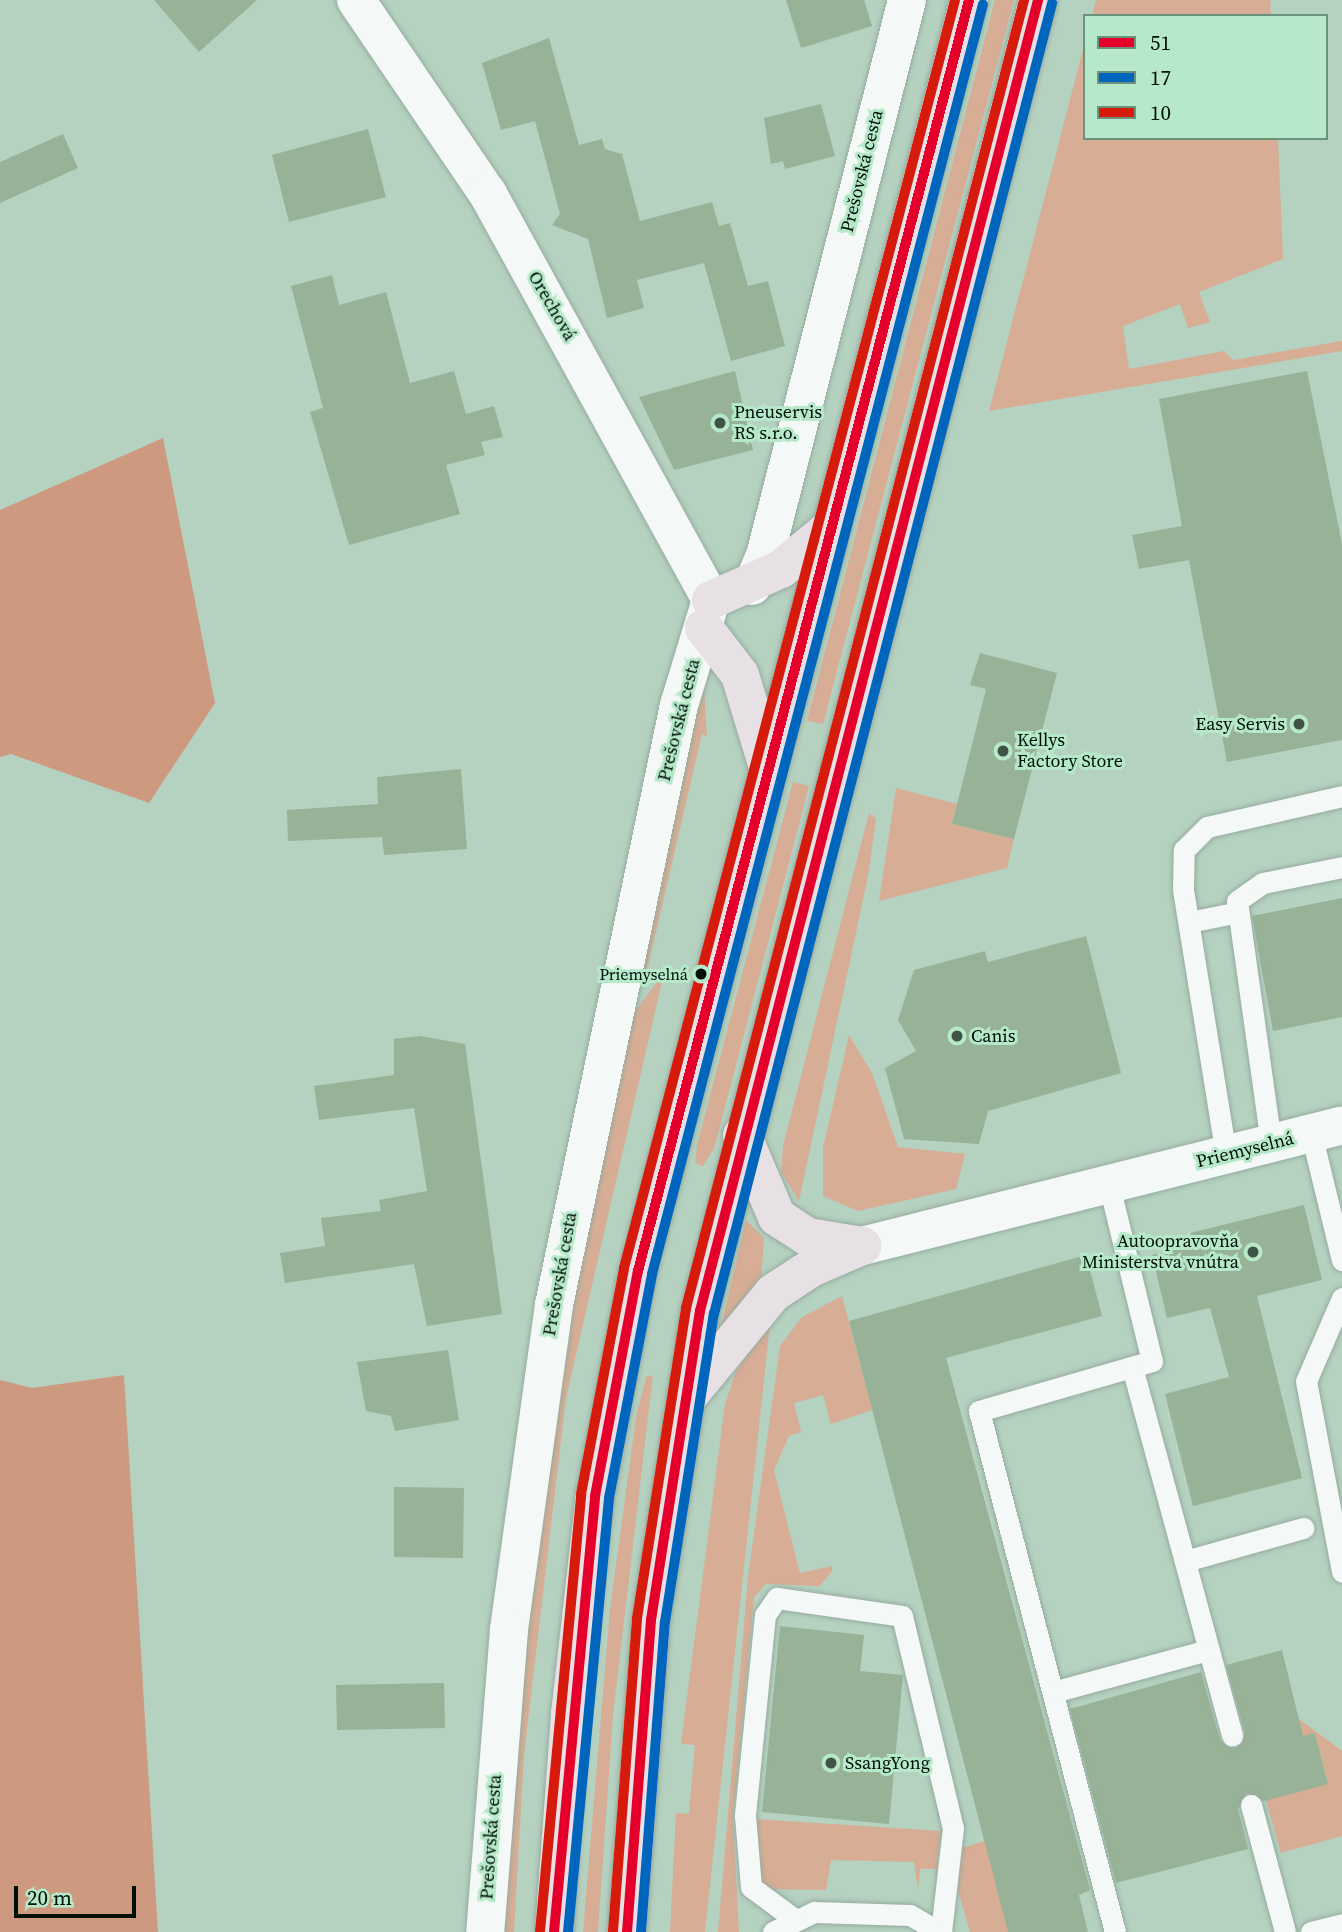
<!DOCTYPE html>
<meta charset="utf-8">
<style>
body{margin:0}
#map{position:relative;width:1342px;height:1932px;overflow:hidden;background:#b5d1c0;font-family:"Source Serif 4",serif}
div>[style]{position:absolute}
.green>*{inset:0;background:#d7ad95}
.forest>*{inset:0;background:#cd9a80}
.building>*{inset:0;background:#98b297}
.roads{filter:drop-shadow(0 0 2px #96ab9e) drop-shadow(0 0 2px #96ab9e)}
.lane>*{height:21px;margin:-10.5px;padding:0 10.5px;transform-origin:10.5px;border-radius:10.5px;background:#f4f8f6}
.street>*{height:38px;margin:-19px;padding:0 19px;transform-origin:19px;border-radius:19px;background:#f4f8f6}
.highway>*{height:38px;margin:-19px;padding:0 19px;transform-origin:19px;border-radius:19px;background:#e7e1e6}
.bus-1>*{height:10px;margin:-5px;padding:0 5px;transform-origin:5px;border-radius:5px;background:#e4002b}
.bus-2>*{height:10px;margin:-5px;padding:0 5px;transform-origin:5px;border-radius:5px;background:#0065bd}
.bus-3>*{height:10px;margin:-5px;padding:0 5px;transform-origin:5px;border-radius:5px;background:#d61a0c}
.dots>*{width:19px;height:19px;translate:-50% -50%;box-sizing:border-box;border:4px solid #b6e9c9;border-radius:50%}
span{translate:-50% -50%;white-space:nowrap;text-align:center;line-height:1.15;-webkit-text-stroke:6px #b6e9c9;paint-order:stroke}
.bus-label{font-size:16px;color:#000f06}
.right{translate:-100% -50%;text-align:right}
.street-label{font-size:18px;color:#000f06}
.poi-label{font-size:18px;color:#000f06}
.left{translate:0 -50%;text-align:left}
.legend{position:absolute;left:1083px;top:14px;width:245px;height:126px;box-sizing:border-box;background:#b6e9c9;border:2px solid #6d927b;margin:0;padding:9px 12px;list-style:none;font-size:21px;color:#000f06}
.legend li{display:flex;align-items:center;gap:14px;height:35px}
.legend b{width:35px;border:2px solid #6d927b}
.scale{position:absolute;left:14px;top:1886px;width:122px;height:32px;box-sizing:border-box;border:4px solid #000f06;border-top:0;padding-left:9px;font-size:21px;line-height:24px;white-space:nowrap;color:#000f06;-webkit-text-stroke:5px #b6e9c9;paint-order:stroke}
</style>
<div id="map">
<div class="green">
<div style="clip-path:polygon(995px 0,1014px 0,823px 724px,807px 721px)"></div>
<div style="clip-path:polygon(1096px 0,1270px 0,1271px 16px,1092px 16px)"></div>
<div style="clip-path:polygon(1085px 42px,1085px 138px,1278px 138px,1283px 259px,1199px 292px,1210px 322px,1188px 328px,1180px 304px,1123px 326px,1129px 369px,1224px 351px,1233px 360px,1342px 341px,1342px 351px,989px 411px)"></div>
<div style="clip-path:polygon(704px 689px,707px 736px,702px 734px,648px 966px,635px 985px,696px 695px)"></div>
<div style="clip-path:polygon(793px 782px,809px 786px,714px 1149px,703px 1166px,695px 1163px,697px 1145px)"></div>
<div style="clip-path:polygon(896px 788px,957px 804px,952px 824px,1014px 839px,1007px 868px,879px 901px)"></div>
<div style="clip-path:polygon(869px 813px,876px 819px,868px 876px,799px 1201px,781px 1172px,783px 1146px)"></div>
<div style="clip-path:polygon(664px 973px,566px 1398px,524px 1755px,514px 1932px,497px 1932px,513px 1725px,556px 1388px,630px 1018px)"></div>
<div style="clip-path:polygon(849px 1035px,872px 1073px,898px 1147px,965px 1154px,956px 1189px,858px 1211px,823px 1196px,823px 1148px)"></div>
<div style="clip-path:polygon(746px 1220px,764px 1238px,761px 1282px,721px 1327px)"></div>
<div style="clip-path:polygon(842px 1296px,872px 1410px,831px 1424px,823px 1395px,794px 1403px,801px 1432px,789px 1436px,774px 1470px,800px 1573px,832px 1566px,832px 1571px,820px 1586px,766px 1584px,754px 1597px,733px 1818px,739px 1932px,718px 1932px,748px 1577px,780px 1346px,802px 1317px)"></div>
<div style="clip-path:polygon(770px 1324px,705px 1932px,670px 1932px,676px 1813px,689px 1814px,695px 1745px,681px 1744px,725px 1404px,736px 1371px)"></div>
<div style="clip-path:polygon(653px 1375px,613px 1715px,598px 1932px,583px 1932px,610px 1610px,636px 1417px,646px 1377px)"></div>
<div style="clip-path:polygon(1299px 1719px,1342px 1751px,1342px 1836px,1281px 1853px,1266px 1800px,1328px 1783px,1315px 1734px,1293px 1739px,1289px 1721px)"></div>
<div style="clip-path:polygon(755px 1819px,941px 1831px,937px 1869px,920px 1869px,918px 1891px,914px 1862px,831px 1860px,826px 1890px,763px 1889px)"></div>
<div style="clip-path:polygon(985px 1841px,1009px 1932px,970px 1932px,958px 1890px,962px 1848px)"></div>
</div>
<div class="forest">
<div style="clip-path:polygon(163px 438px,215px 703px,149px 803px,11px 754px,0 757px,0 510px)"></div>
<div style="clip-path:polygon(124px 1375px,158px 1932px,0 1932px,0 1380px,32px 1388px)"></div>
</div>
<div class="building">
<div style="clip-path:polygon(154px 0,257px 0,199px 52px)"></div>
<div style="clip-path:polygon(786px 0,864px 0,872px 26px,801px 48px)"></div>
<div style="clip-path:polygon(549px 38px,579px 145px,602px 139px,605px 149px,622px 154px,640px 221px,712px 202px,719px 226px,730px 223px,748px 286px,768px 281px,785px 346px,731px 361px,704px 263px,637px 280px,644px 308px,607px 318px,588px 239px,552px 225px,560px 214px,535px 121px,501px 130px,482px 63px)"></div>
<div style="clip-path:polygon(821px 104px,835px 156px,785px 169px,783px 161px,771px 164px,764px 118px)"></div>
<div style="clip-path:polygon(368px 129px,386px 197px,289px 222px,272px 155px)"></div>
<div style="clip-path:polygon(63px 134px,78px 168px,0 203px,0 162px)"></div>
<div style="clip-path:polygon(332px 275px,339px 305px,386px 292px,410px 383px,454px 371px,466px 414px,494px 406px,503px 437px,481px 442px,485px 455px,446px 465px,460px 514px,349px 545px,310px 412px,323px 408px,291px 286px)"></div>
<div style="clip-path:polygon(735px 371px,753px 450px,674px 470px,639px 397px)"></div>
<div style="clip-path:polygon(1307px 371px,1342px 544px,1342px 740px,1227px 762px,1189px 560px,1139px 569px,1132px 535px,1182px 526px,1159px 399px)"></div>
<div style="clip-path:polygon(980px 653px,1057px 673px,1014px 839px,952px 824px,986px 689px,970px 685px)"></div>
<div style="clip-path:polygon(461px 769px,467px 849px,384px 855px,382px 837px,288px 841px,287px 810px,378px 804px,377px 777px)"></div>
<div style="clip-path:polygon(1342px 898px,1342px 1017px,1273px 1031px,1252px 916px)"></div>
<div style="clip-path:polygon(1086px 936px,1121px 1073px,988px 1111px,979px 1144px,904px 1139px,885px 1068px,916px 1051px,898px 1020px,914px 970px,985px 951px,988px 962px)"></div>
<div style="clip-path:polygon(420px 1036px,465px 1044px,502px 1314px,427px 1326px,414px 1264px,285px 1283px,280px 1253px,325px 1246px,321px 1218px,381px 1211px,379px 1200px,427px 1191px,414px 1108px,319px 1120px,314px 1086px,394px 1075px,394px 1039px)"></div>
<div style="clip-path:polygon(1304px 1205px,1322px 1280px,1257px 1296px,1302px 1478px,1193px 1506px,1165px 1394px,1229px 1377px,1210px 1308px,1167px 1318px,1152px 1255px,1189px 1246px,1186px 1234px)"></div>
<div style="clip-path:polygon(1086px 1255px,1102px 1316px,946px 1358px,1090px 1890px,1079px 1895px,1088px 1932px,1008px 1932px,849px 1321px)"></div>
<div style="clip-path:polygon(448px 1350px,459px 1420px,395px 1431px,391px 1416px,366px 1411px,357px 1362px)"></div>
<div style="clip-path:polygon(394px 1487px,464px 1488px,463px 1558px,394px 1557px)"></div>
<div style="clip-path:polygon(780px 1626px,864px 1635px,860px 1671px,903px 1675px,889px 1824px,762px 1812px)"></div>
<div style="clip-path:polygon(1282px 1650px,1303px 1736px,1315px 1733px,1328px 1784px,1264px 1801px,1247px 1793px,1238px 1809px,1248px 1849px,1116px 1883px,1070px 1709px,1201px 1672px,1220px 1740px,1236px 1748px,1245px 1733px,1226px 1665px)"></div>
<div style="clip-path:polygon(444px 1683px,445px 1728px,337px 1730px,336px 1685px)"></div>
</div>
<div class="roads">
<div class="lane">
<div style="left:1189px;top:922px;width:46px;rotate:-11.3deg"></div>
<div style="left:1311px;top:1133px;width:131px;rotate:76.3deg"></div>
<div style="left:1271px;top:1143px;width:244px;rotate:-98deg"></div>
<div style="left:1237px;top:901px;width:32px;rotate:-35deg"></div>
<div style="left:1263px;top:883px;width:81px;rotate:-11.4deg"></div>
<div style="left:1226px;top:1155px;width:269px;rotate:-99.2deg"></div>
<div style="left:1183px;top:889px;width:39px;rotate:-89deg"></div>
<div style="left:1184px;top:850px;width:33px;rotate:-45deg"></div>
<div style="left:1207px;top:827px;width:139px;rotate:-12.9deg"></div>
<div style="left:1109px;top:1185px;width:181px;rotate:76.3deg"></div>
<div style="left:1152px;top:1361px;width:180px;rotate:163.9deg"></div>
<div style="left:979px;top:1411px;width:538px;rotate:75.37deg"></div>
<div style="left:1342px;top:1298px;width:90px;rotate:113.4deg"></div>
<div style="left:1306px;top:1381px;width:194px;rotate:79.3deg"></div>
<div style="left:1132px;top:1367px;width:382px;rotate:74.8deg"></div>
<div style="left:1185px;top:1561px;width:123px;rotate:-15.6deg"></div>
<div style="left:1053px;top:1692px;width:161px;rotate:-15.2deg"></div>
<div style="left:1251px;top:1805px;width:131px;rotate:75deg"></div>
<div style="left:793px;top:1918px;width:52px;rotate:-143.6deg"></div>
<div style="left:751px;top:1887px;width:72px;rotate:-94.8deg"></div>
<div style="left:745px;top:1815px;width:201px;rotate:-84.3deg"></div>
<div style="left:765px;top:1615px;width:21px;rotate:-55deg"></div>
<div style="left:777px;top:1598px;width:126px;rotate:8.2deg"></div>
<div style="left:902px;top:1616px;width:218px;rotate:76.5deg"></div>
<div style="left:953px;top:1828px;width:105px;rotate:96.6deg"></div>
<div style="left:773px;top:1932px;width:46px;rotate:-26deg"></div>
<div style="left:814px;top:1912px;width:96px;rotate:1.8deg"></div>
<div style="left:910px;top:1915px;width:34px;rotate:30deg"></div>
<div style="left:1311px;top:1932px;width:32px;rotate:-14deg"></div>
</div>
<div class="street">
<div style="left:356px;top:0;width:235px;rotate:55.8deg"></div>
<div style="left:488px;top:194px;width:463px;rotate:61.2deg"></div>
<div style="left:711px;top:600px;width:110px;rotate:106.9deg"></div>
<div style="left:679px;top:705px;width:613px;rotate:101.77deg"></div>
<div style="left:554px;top:1305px;width:328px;rotate:97.9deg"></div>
<div style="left:509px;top:1630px;width:303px;rotate:94.5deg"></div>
<div style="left:752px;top:586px;width:33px;rotate:-67deg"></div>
<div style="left:765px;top:556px;width:574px;rotate:-75.67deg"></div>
<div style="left:862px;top:1246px;width:495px;rotate:-14.1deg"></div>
</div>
<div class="highway">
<div style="left:711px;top:600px;width:77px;rotate:-23.9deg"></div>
<div style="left:781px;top:569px;width:66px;rotate:-39.5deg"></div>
<div style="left:704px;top:628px;width:59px;rotate:52.5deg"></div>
<div style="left:740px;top:675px;width:93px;rotate:73.1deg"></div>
<div style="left:742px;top:1135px;width:89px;rotate:66.9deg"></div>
<div style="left:777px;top:1217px;width:37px;rotate:33deg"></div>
<div style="left:808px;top:1237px;width:55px;rotate:9.5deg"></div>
<div style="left:686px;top:1399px;width:137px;rotate:-50.6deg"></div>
<div style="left:773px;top:1293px;width:45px;rotate:-33.3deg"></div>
<div style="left:811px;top:1268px;width:56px;rotate:-23.3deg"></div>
<div style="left:554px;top:1932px;width:219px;rotate:-85.8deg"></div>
<div style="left:570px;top:1714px;width:219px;rotate:-83.5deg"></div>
<div style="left:595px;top:1496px;width:229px;rotate:-79.2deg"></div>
<div style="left:638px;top:1271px;width:1313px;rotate:-75.4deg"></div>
<div style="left:627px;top:1932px;width:313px;rotate:-85.6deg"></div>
<div style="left:651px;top:1620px;width:313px;rotate:-81deg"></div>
<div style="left:700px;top:1311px;width:1354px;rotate:-75.54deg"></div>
</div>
</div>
<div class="bus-1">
<div style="left:554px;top:1932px;width:438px;rotate:-84.6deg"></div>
<div style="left:595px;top:1496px;width:229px;rotate:-79.2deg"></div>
<div style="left:638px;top:1271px;width:1313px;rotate:-75.4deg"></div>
<div style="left:627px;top:1932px;width:313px;rotate:-85.6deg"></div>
<div style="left:651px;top:1620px;width:313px;rotate:-81deg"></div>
<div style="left:700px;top:1311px;width:1354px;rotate:-75.54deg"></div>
</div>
<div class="bus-2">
<div style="left:568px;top:1932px;width:436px;rotate:-84.6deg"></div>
<div style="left:609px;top:1498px;width:228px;rotate:-79.1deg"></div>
<div style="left:652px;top:1274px;width:1312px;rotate:-75.39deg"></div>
<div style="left:641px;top:1932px;width:311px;rotate:-85.6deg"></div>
<div style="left:665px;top:1622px;width:312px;rotate:-81deg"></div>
<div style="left:714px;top:1314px;width:1354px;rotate:-75.54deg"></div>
</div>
<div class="bus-3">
<div style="left:540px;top:1931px;width:439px;rotate:-84.6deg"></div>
<div style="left:581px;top:1494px;width:230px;rotate:-79.2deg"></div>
<div style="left:624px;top:1268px;width:1310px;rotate:-75.37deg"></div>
<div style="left:613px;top:1931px;width:314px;rotate:-85.6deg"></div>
<div style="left:637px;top:1618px;width:314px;rotate:-81deg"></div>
<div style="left:686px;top:1308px;width:1351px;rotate:-75.51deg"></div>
</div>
<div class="dots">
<div style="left:720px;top:423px;background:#3f5347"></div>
<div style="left:1299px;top:724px;background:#3f5347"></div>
<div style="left:1003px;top:751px;background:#3f5347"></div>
<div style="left:701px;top:974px;background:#000f06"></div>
<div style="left:957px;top:1036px;background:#3f5347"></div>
<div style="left:1253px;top:1252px;background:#3f5347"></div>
<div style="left:831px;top:1763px;background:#3f5347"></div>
</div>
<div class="bus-label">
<span class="right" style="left:688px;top:974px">Priemyselná</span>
</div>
<div class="street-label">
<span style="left:862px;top:171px;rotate:-76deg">Prešovská cesta</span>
<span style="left:552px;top:306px;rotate:60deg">Orechová</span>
<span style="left:679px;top:720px;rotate:-76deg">Prešovská cesta</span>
<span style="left:1245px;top:1150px;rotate:-14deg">Priemyselná</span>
<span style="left:560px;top:1274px;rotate:-80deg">Prešovská cesta</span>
<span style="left:491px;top:1837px;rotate:-86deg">Prešovská cesta</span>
</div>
<div class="poi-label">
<span class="left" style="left:734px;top:423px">Pneuservis<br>RS s.r.o.</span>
<span class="right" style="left:1285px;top:724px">Easy Servis</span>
<span class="left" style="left:1017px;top:751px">Kellys<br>Factory Store</span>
<span class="left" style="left:971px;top:1036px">Canis</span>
<span class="right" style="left:1239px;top:1252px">Autoopravovňa<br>Ministerstva vnútra</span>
<span class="left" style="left:845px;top:1763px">SsangYong</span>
</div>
<ul class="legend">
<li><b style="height:9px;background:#e4002b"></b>51</li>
<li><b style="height:9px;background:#0065bd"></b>17</li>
<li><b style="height:9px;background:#d61a0c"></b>10</li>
</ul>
<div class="scale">20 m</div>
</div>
